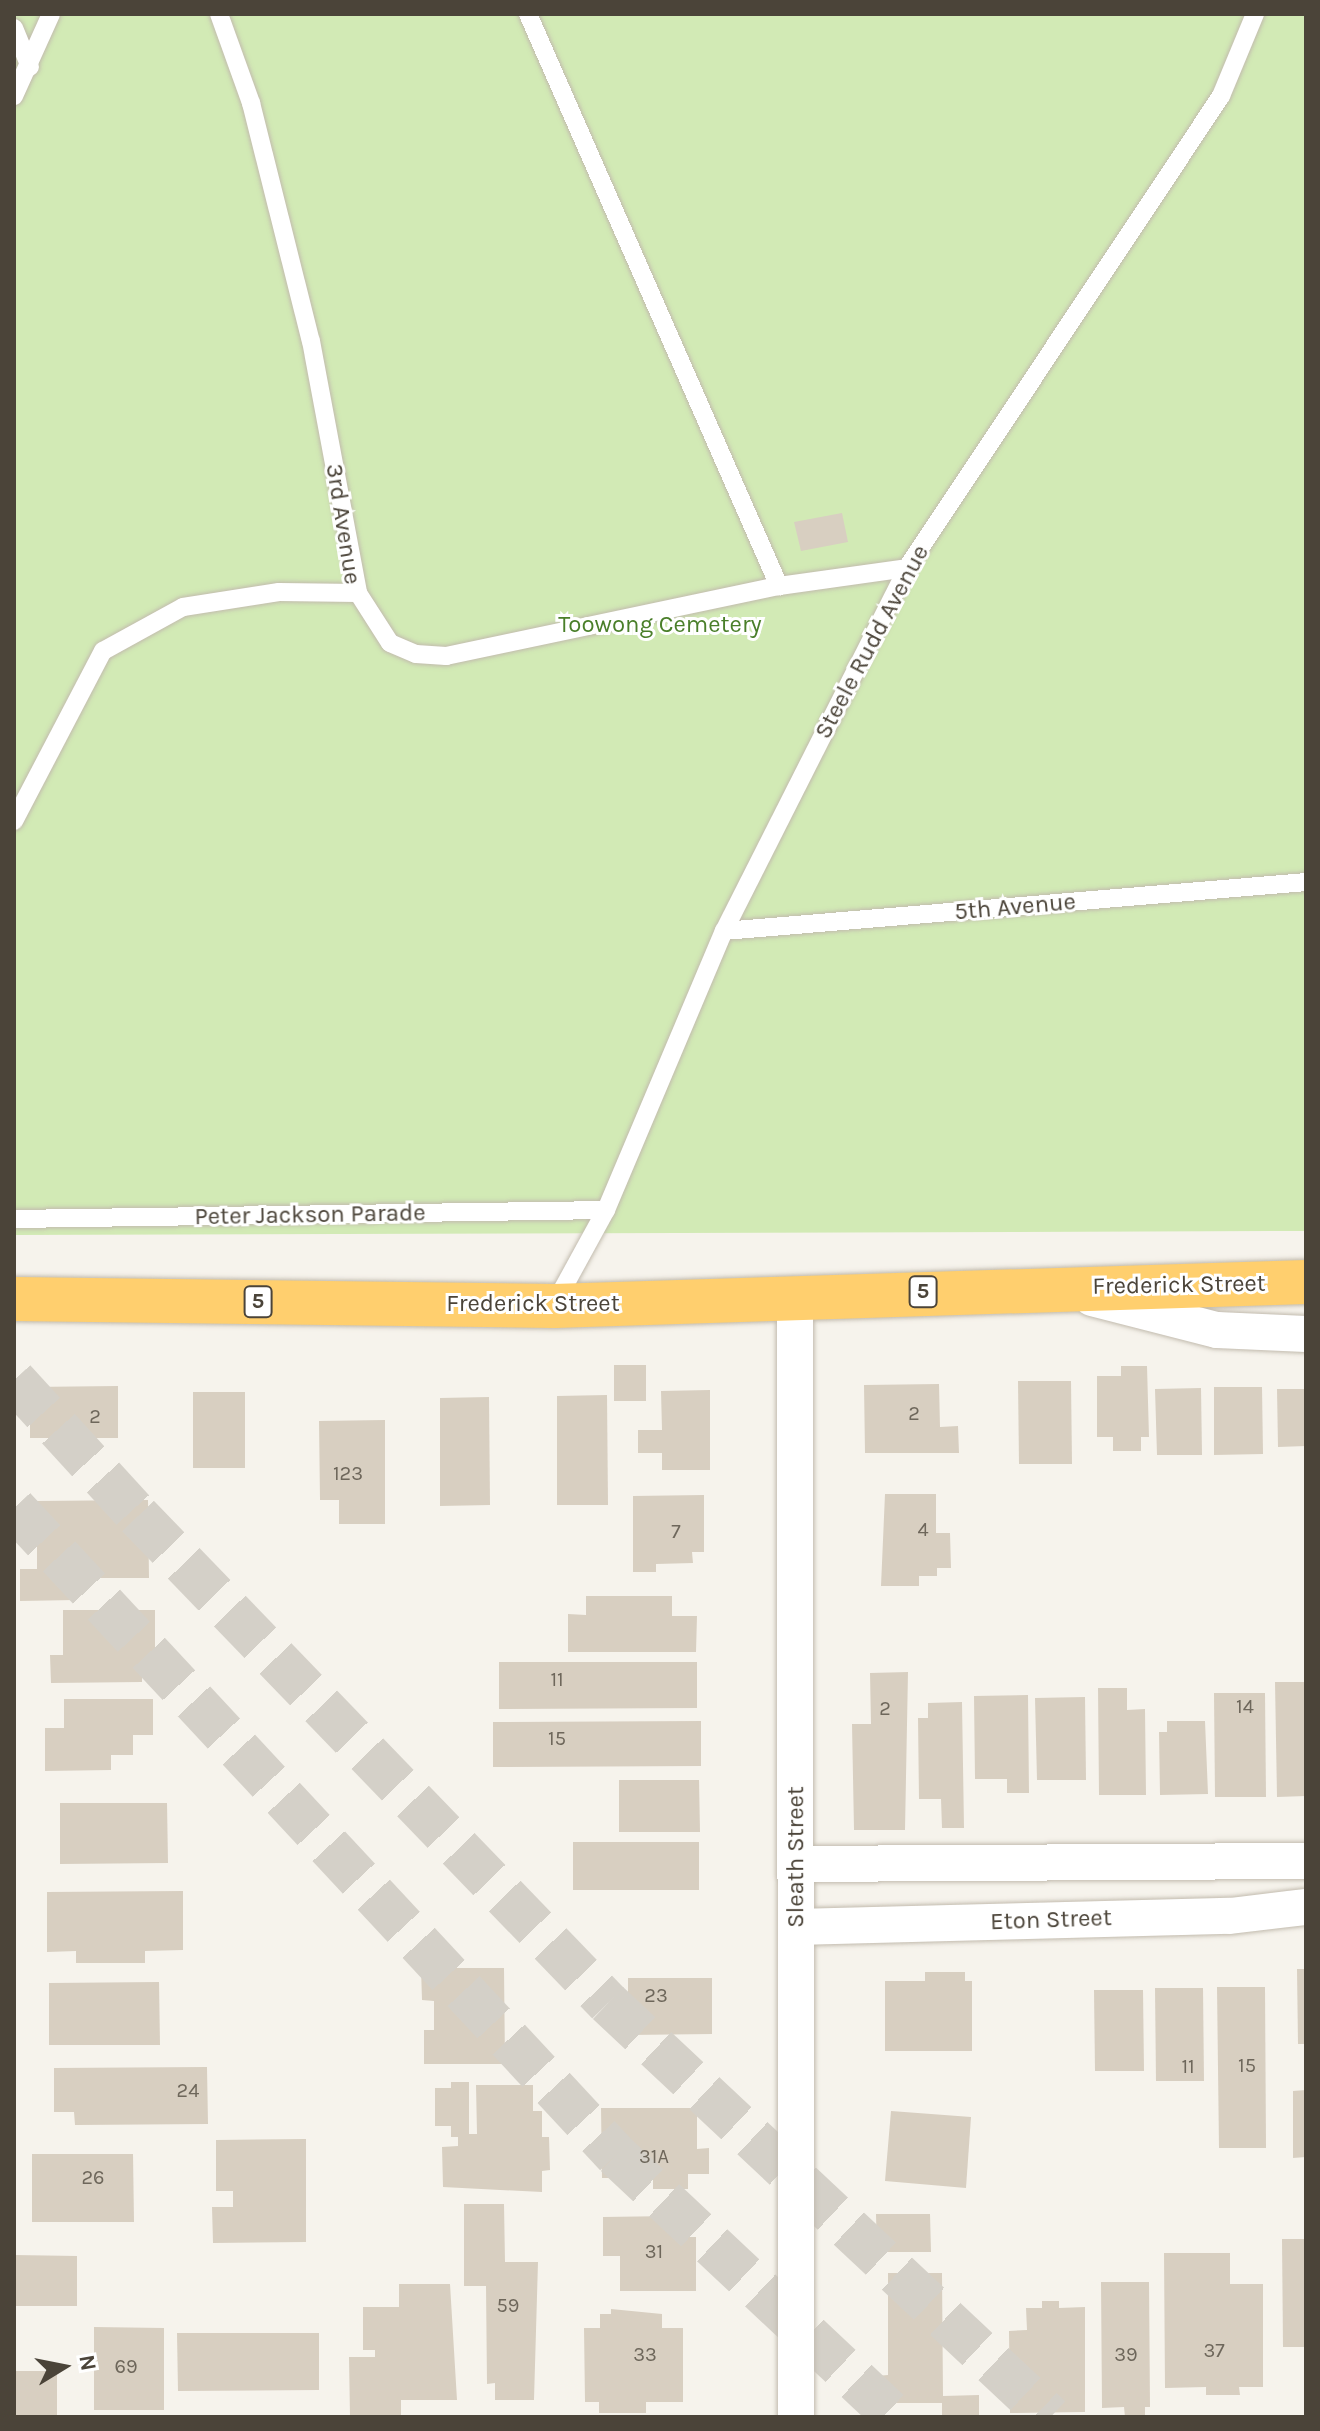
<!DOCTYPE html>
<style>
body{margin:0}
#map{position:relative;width:1320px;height:2431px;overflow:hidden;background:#f6f3ec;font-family:Karla,sans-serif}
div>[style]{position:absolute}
.green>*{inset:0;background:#d2eab5}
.building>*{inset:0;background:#d8cfc1}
.highway-tunnel>*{height:44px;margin-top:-22px;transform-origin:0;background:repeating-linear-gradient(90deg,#d4d0c8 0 44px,transparent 0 66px)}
.roads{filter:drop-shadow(0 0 2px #c2bbae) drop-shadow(0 0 2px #c2bbae)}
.lane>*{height:18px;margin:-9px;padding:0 9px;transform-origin:9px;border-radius:9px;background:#fff}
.street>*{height:36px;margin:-18px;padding:0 18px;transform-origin:18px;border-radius:18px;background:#fff}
.highway>*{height:44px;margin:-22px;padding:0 22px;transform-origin:22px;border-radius:22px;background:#ffcf6e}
span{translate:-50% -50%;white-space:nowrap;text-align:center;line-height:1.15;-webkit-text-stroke:6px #fff;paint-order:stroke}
.number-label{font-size:20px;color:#6e675b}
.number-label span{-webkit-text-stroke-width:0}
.shield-label span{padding:2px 6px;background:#fff;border:2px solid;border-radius:6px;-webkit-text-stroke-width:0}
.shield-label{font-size:22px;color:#4b4439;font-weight:700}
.street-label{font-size:24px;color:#4b4439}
.park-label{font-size:24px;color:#4a7f2a}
.frame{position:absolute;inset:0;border:16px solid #4b4439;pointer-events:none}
.north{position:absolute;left:24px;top:2327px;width:80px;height:80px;-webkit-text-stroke:6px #fff;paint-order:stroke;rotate:80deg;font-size:22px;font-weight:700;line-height:32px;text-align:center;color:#4b4439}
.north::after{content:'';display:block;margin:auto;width:28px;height:36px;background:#4b4439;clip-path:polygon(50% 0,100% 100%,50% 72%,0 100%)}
</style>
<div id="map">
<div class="green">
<div style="clip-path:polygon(14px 14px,1306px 14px,1306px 1231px,14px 1235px)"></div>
</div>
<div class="building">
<div style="clip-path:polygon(842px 513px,848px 542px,801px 551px,794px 522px)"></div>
<div style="clip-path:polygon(614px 1365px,646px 1365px,646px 1401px,614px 1401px)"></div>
<div style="clip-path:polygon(1121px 1366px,1147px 1366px,1149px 1437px,1141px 1437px,1141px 1451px,1113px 1451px,1113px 1437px,1097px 1437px,1097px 1376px,1121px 1376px)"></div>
<div style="clip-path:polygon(1018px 1381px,1071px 1381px,1072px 1464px,1019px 1464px)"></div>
<div style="clip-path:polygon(939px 1384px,940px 1427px,958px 1426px,959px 1453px,865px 1453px,864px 1385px)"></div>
<div style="clip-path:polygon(118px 1386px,118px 1438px,30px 1438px,30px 1387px)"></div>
<div style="clip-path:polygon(1214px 1387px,1262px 1387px,1263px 1454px,1214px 1455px)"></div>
<div style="clip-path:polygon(1201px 1388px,1202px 1455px,1157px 1455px,1155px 1389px)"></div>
<div style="clip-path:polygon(1277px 1389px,1306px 1389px,1306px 1446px,1278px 1447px)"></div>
<div style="clip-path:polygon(710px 1390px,710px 1470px,662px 1470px,662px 1453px,638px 1453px,638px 1430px,662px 1430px,661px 1391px)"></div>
<div style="clip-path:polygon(193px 1392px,245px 1392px,245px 1468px,193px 1468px)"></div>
<div style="clip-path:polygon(607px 1395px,608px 1505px,557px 1505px,557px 1396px)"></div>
<div style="clip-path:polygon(489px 1397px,490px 1505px,440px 1506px,440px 1398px)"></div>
<div style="clip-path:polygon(385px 1420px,385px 1524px,339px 1524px,339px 1500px,320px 1500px,319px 1421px)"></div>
<div style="clip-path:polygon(885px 1494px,936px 1494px,936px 1533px,950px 1533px,951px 1568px,937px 1568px,937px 1576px,919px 1576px,919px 1586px,881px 1586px)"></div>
<div style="clip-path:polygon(704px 1495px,704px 1552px,692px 1552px,693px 1563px,656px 1564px,656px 1572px,633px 1572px,633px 1496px)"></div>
<div style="clip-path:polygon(148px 1500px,149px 1578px,75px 1578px,75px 1600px,20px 1601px,20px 1569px,37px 1569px,37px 1501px)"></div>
<div style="clip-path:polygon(586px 1596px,672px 1596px,672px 1616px,697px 1616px,696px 1652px,568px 1652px,568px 1614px,586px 1615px)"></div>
<div style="clip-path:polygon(63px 1610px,155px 1610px,155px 1664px,142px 1663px,142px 1682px,51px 1683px,50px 1655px,63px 1655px)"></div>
<div style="clip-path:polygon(499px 1662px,697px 1662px,697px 1708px,499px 1709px)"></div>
<div style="clip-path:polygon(908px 1672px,905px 1830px,854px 1830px,852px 1724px,871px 1724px,870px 1673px)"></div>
<div style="clip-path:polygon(1275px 1682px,1306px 1682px,1306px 1796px,1277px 1797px)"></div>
<div style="clip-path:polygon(1098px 1688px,1127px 1688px,1127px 1710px,1145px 1709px,1146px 1795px,1099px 1795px)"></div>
<div style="clip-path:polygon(1214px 1693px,1265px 1693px,1266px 1797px,1215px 1797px)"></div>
<div style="clip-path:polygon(1028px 1695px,1029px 1793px,1007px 1793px,1007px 1779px,975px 1779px,974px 1696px)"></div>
<div style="clip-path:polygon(1085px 1697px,1086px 1780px,1037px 1780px,1035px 1698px)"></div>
<div style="clip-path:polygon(64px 1699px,153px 1699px,153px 1735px,133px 1735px,133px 1755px,111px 1755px,111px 1770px,45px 1771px,45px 1728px,64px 1728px)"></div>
<div style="clip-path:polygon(962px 1702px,964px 1828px,942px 1828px,941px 1799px,919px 1799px,918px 1718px,928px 1718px,928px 1703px)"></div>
<div style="clip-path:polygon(701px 1721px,701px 1766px,493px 1767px,493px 1722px)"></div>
<div style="clip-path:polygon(1167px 1721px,1205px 1721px,1208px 1794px,1160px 1795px,1159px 1732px,1167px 1732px)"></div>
<div style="clip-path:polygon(619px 1780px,699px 1780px,700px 1832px,619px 1832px)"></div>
<div style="clip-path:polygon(60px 1803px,167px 1803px,168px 1863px,60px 1864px)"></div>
<div style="clip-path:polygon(573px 1842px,699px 1842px,699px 1890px,573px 1890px)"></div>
<div style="clip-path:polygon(183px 1891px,183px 1950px,145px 1951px,145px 1963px,76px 1963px,76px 1951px,47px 1952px,47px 1892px)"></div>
<div style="clip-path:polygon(421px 1968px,504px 1968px,505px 2064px,424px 2064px,424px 2030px,434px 2030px,434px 2001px,422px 2000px)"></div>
<div style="clip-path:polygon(1297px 1969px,1306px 1969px,1306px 2044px,1298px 2044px)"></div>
<div style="clip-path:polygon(925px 1972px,965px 1972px,965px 1981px,972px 1981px,972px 2051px,885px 2051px,885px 1981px,925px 1981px)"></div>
<div style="clip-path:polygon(628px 1978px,712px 1978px,712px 2034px,628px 2035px)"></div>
<div style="clip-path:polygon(159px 1982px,160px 2045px,49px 2045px,49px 1983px)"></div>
<div style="clip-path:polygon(1217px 1987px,1265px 1987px,1266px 2148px,1219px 2148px)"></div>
<div style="clip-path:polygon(1155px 1988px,1203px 1988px,1204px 2081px,1156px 2081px)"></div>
<div style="clip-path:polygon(1094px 1990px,1143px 1990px,1144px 2071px,1095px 2071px)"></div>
<div style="clip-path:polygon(207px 2067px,208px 2124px,75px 2125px,74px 2112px,54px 2112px,54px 2068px)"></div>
<div style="clip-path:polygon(451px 2082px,469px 2082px,469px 2134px,477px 2134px,476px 2085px,533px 2085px,533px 2111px,542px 2111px,542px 2137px,549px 2137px,550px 2170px,542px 2171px,542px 2192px,443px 2187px,442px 2147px,458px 2146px,458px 2137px,451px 2137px,451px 2126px,435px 2126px,435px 2088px,451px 2088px)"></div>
<div style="clip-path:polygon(1306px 2090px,1306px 2157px,1293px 2158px,1293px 2091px)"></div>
<div style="clip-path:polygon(601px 2108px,697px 2108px,697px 2149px,709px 2148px,709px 2174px,688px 2174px,688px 2189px,653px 2189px,653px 2178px,602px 2178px)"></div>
<div style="clip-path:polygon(891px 2111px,971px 2117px,966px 2188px,885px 2181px)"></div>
<div style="clip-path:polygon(306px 2139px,306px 2242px,213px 2243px,212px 2207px,233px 2207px,233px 2191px,216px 2191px,216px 2140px)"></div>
<div style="clip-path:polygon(32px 2154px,133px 2154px,134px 2222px,32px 2222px)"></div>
<div style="clip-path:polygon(464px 2204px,504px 2204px,505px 2262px,538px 2262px,534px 2400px,495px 2400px,495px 2383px,487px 2384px,486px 2286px,464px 2286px)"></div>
<div style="clip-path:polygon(876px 2214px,930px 2214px,931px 2252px,877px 2252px)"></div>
<div style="clip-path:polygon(672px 2216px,673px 2237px,696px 2237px,696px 2291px,620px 2291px,620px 2256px,603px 2256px,603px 2217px)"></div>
<div style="clip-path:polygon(1282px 2239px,1306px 2239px,1306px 2347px,1283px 2347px)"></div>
<div style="clip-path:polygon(1164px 2253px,1230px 2253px,1230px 2284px,1263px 2284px,1263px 2387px,1239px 2387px,1240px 2395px,1206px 2395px,1206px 2387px,1165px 2388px)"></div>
<div style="clip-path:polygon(14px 2255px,77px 2256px,77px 2306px,14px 2306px)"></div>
<div style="clip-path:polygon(888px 2273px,942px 2273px,943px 2396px,979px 2395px,979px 2417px,942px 2417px,942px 2403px,876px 2403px,876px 2376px,888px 2375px)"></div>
<div style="clip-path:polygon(1101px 2282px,1149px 2282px,1150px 2407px,1145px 2407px,1145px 2417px,1125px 2417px,1124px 2407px,1102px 2408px)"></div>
<div style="clip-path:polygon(399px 2284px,450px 2284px,457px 2400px,401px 2400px,401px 2417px,350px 2417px,349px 2357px,375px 2357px,375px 2350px,363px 2350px,363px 2307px,399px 2307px)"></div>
<div style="clip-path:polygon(1042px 2301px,1059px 2301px,1059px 2308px,1085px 2307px,1085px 2412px,1010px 2413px,1009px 2331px,1027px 2330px,1026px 2308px,1042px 2308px)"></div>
<div style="clip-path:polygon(611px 2309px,662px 2314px,662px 2328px,683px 2328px,683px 2402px,646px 2402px,646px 2413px,599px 2413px,599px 2402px,585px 2402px,584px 2328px,600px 2328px,600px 2314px,611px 2314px)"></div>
<div style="clip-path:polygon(94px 2327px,164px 2328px,164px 2410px,94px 2410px)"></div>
<div style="clip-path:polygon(177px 2333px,319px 2333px,319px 2390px,178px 2391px)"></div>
<div style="clip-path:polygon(14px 2371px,57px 2371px,57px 2415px,14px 2416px)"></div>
</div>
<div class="highway-tunnel">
<div style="left:14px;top:1380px;width:184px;rotate:47.6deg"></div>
<div style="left:138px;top:1516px;width:677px;rotate:46.02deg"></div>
<div style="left:608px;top:2003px;width:606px;rotate:43.13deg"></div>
<div style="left:14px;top:1508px;width:884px;rotate:47.06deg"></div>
<div style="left:616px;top:2155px;width:383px;rotate:43.2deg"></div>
</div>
<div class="roads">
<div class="lane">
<div style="left:219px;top:14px;width:95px;rotate:70.2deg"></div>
<div style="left:251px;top:103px;width:245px;rotate:75.9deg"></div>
<div style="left:311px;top:341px;width:256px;rotate:79.4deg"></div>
<div style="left:358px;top:593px;width:59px;rotate:57.4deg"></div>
<div style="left:390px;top:643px;width:28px;rotate:23deg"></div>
<div style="left:416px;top:654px;width:30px;rotate:4deg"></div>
<div style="left:446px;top:656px;width:340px;rotate:-11.9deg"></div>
<div style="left:779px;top:586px;width:129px;rotate:-8deg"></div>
<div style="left:528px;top:14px;width:625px;rotate:66.31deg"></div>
<div style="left:14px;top:28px;width:42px;rotate:67.7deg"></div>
<div style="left:14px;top:96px;width:90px;rotate:-65.7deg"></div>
<div style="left:14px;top:821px;width:192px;rotate:-62.4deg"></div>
<div style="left:103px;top:651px;width:91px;rotate:-28.8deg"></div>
<div style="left:183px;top:607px;width:97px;rotate:-8.9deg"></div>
<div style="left:279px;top:592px;width:79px;rotate:0.7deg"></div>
<div style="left:724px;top:931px;width:584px;rotate:-4.81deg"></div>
<div style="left:14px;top:1219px;width:592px;rotate:-0.87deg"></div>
<div style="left:555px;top:1303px;width:106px;rotate:-61.3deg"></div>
<div style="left:606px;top:1210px;width:303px;rotate:-67.1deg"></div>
<div style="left:724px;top:931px;width:407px;rotate:-63.2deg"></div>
<div style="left:907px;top:568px;width:567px;rotate:-56.37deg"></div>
<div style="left:1221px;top:96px;width:89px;rotate:-67.5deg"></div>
</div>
<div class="street">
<div style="left:795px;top:1297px;width:1120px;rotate:89.95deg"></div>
<div style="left:1092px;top:1298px;width:129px;rotate:14.4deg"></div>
<div style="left:1217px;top:1330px;width:89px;rotate:2.6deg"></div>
<div style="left:796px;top:1864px;width:510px;rotate:-0.34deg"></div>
<div style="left:796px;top:1927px;width:434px;rotate:-1.5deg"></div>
<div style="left:1230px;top:1916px;width:77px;rotate:-6.8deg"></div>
</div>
<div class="highway">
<div style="left:14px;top:1299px;width:540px;rotate:0.74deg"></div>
<div style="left:554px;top:1306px;width:752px;rotate:-1.83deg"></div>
</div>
</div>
<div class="number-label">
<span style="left:914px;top:1413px">2</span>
<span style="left:95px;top:1416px">2</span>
<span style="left:348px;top:1473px">123</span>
<span style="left:923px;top:1529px">4</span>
<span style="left:676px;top:1531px">7</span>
<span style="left:557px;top:1679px">11</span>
<span style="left:1245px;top:1706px">14</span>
<span style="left:885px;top:1708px">2</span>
<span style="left:557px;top:1738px">15</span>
<span style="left:656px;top:1995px">23</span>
<span style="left:1247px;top:2065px">15</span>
<span style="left:1188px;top:2066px">11</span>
<span style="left:188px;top:2090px">24</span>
<span style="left:654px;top:2156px">31A</span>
<span style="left:93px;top:2177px">26</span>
<span style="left:654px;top:2251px">31</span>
<span style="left:508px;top:2305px">59</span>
<span style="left:1214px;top:2350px">37</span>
<span style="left:645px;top:2354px">33</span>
<span style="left:1126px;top:2354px">39</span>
<span style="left:126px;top:2366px">69</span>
</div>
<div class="shield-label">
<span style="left:923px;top:1292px">5</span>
<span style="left:258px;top:1302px">5</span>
</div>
<div class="street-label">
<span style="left:343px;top:524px;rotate:81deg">3rd Avenue</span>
<span style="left:872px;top:642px;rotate:-62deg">Steele Rudd Avenue</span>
<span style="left:1015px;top:907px;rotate:-5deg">5th Avenue</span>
<span style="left:310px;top:1215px;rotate:-1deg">Peter Jackson Parade</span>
<span style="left:1179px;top:1285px;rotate:-1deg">Frederick Street</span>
<span style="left:533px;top:1304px">Frederick Street</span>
<span style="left:796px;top:1857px;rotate:-90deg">Sleath Street</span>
<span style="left:1051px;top:1920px;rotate:-2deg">Eton Street</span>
</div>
<div class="park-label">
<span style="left:660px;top:625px">Toowong Cemetery</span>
</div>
<div class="frame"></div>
<div class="north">N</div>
</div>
